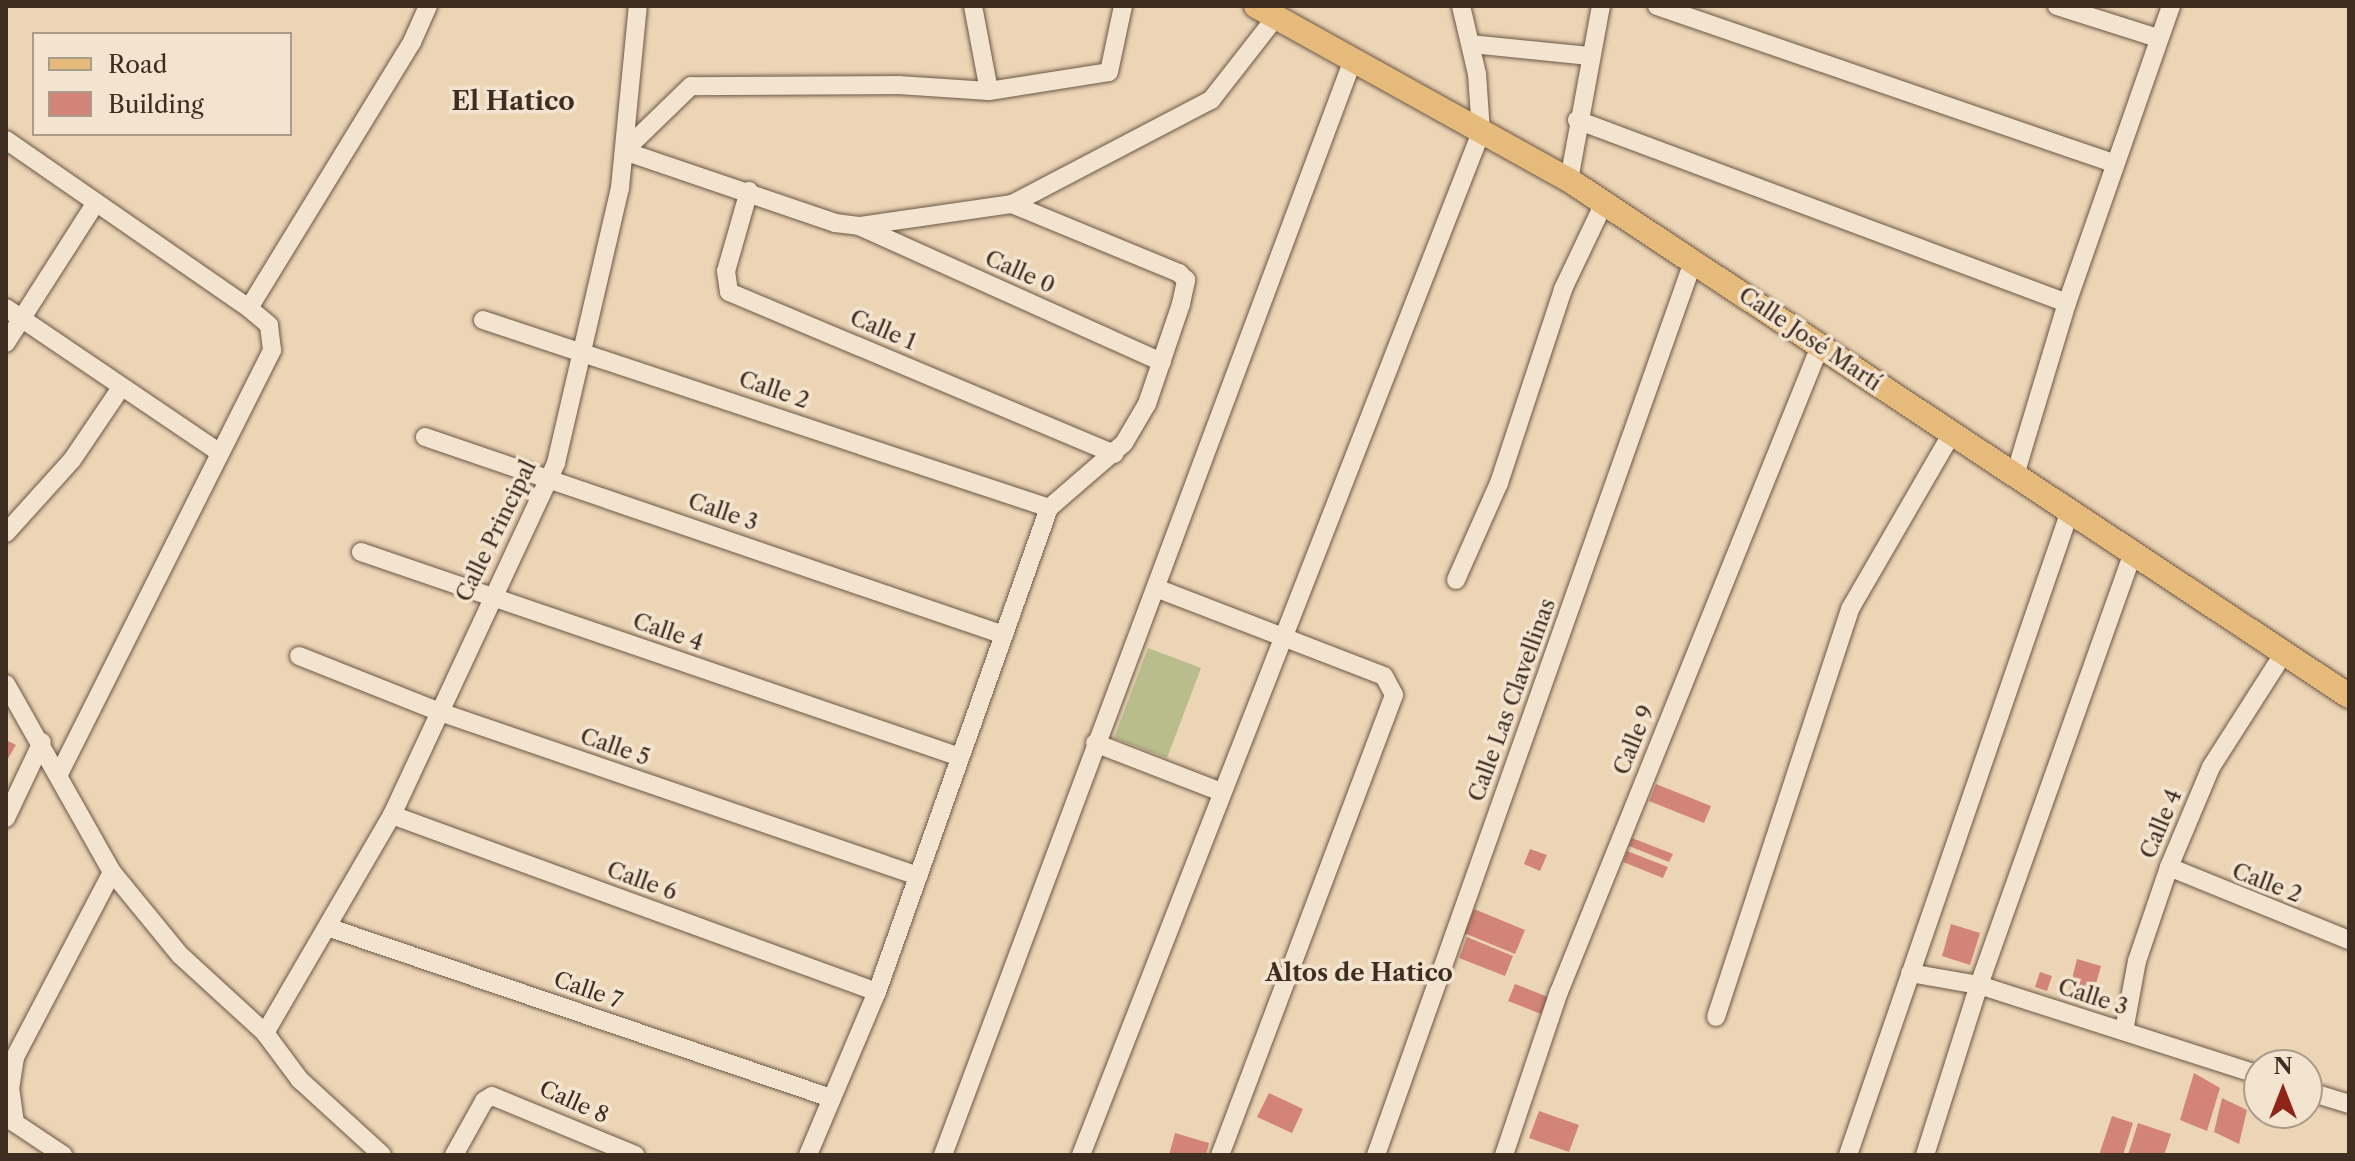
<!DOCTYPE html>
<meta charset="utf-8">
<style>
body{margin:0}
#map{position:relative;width:2355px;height:1161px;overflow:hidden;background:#ecd5b5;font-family:"Libre Caslon Text",serif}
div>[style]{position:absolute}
.green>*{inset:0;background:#b9bd8c}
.building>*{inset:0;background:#d38478}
.roads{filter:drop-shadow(0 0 2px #6b5747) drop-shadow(0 0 2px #6b5747)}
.minor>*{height:18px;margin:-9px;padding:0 9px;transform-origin:9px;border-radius:9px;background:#f3e4cf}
.major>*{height:24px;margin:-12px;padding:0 12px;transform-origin:12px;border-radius:12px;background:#e6ba7a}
span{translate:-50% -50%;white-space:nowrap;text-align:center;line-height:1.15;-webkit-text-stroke:7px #f3e4cf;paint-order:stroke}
.street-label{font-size:22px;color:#402d22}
.neighbourhood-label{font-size:24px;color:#402d22;font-weight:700}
.quarter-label{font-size:26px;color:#402d22;font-weight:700}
.frame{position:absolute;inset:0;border:8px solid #402d22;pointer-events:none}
.legend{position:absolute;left:32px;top:32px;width:260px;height:104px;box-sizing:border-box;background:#f3e4cf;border:2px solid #ab9b8a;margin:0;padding:10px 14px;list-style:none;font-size:24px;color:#402d22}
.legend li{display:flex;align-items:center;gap:16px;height:40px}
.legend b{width:40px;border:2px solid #ab9b8a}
.north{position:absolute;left:2243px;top:1049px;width:80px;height:80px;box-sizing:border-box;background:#f3e4cf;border:2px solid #ab9b8a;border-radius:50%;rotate:0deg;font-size:22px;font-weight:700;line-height:32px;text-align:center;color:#402d22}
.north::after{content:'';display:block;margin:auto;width:28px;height:36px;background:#8f2418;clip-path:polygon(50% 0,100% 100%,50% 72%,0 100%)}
</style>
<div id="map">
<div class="green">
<div style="clip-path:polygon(1148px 648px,1201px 668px,1167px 758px,1114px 738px)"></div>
</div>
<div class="building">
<div style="clip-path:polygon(6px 740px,16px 745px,6px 762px)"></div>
<div style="clip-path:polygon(1656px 784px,1711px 806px,1704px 823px,1649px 801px)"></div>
<div style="clip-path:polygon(1632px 838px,1673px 854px,1669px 862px,1629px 846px)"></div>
<div style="clip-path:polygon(1530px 849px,1547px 855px,1540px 871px,1524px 864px)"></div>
<div style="clip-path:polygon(1627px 851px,1668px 867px,1663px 878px,1623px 862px)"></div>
<div style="clip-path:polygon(1474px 909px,1525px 930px,1515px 954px,1464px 933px)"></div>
<div style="clip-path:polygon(1951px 924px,1980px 933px,1970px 965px,1942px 956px)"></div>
<div style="clip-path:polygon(1467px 937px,1513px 956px,1505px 976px,1459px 958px)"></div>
<div style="clip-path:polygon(2077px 959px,2101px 966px,2091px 1001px,2068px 995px)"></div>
<div style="clip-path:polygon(2040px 972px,2052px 976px,2047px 991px,2035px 987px)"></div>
<div style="clip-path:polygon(1515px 984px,1548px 997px,1541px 1014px,1508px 1001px)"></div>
<div style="clip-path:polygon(2194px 1073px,2220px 1088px,2207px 1131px,2180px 1120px)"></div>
<div style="clip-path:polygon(1269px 1093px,1303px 1109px,1292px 1133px,1257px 1117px)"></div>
<div style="clip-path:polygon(2222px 1098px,2247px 1110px,2239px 1144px,2214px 1132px)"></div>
<div style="clip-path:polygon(1539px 1111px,1579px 1125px,1569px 1152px,1529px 1138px)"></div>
<div style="clip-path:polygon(2112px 1116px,2133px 1123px,2123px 1155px,2099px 1155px)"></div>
<div style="clip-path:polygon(2138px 1123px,2171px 1134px,2164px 1155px,2128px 1155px)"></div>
<div style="clip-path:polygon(1175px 1133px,1209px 1143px,1206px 1155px,1169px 1155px)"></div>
</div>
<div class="roads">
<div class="minor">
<div style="left:973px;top:6px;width:86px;rotate:79.3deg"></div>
<div style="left:989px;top:91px;width:121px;rotate:-9deg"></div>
<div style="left:1109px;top:72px;width:67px;rotate:-78deg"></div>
<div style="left:1657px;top:6px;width:484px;rotate:19deg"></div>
<div style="left:2057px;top:6px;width:106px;rotate:17.6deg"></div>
<div style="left:1471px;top:44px;width:120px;rotate:5.8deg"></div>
<div style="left:989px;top:91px;width:91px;rotate:-176.2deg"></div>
<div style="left:898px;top:85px;width:207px;rotate:179.7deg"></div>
<div style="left:691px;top:86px;width:93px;rotate:135.9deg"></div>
<div style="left:624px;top:151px;width:223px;rotate:18.8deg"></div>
<div style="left:835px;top:223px;width:24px;rotate:7deg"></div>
<div style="left:859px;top:226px;width:155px;rotate:-8.2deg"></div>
<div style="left:1012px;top:204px;width:225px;rotate:-27.6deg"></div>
<div style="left:1211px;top:100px;width:104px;rotate:-52deg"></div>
<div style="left:1577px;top:120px;width:523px;rotate:20.48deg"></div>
<div style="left:6px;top:140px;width:295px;rotate:34.7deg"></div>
<div style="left:1569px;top:180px;width:177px;rotate:-79.6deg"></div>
<div style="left:749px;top:191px;width:83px;rotate:106deg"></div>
<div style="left:726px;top:271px;width:21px;rotate:82deg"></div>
<div style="left:729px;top:292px;width:418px;rotate:22.8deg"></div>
<div style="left:859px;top:226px;width:332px;rotate:24.2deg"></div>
<div style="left:6px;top:308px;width:258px;rotate:34.1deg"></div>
<div style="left:483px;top:320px;width:596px;rotate:18.37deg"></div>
<div style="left:6px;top:343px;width:167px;rotate:-57.4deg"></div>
<div style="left:425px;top:437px;width:612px;rotate:18.88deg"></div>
<div style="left:2015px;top:475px;width:180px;rotate:-73.2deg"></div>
<div style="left:2067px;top:303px;width:315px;rotate:-70.7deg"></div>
<div style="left:6px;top:533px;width:98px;rotate:-47.9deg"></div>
<div style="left:72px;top:460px;width:86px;rotate:-55.9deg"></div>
<div style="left:361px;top:552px;width:633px;rotate:18.89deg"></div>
<div style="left:1456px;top:580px;width:106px;rotate:-66.1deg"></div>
<div style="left:1499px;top:483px;width:204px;rotate:-71.7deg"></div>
<div style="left:1563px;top:289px;width:95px;rotate:-64.5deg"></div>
<div style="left:1156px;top:588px;width:244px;rotate:21.1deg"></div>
<div style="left:1384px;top:676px;width:21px;rotate:62deg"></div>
<div style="left:1394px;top:695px;width:492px;rotate:110.7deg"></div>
<div style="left:299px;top:656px;width:149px;rotate:21.7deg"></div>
<div style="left:437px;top:711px;width:509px;rotate:18.93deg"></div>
<div style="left:6px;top:684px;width:216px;rotate:60.6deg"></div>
<div style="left:112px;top:872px;width:107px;rotate:50.7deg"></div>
<div style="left:180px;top:955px;width:115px;rotate:42.5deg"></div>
<div style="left:265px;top:1033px;width:59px;rotate:53.3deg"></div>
<div style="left:300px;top:1080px;width:111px;rotate:42.4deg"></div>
<div style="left:1095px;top:743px;width:133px;rotate:21.2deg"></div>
<div style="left:60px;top:772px;width:472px;rotate:-63.3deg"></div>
<div style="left:272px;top:350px;width:25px;rotate:-97deg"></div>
<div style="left:269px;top:325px;width:26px;rotate:-140deg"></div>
<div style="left:249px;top:308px;width:312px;rotate:-58.5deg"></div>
<div style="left:412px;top:42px;width:39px;rotate:-66deg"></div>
<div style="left:392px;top:815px;width:516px;rotate:20.05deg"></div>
<div style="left:6px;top:818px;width:84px;rotate:-64.7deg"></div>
<div style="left:2169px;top:867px;width:194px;rotate:22.1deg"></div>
<div style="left:330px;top:928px;width:529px;rotate:18.74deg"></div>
<div style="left:1910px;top:973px;width:70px;rotate:9.9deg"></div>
<div style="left:1979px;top:985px;width:294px;rotate:17.8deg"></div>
<div style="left:1716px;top:1017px;width:429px;rotate:-71.8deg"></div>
<div style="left:1850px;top:609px;width:203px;rotate:-59.9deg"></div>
<div style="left:2124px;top:1031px;width:71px;rotate:-79.5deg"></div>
<div style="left:2137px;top:961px;width:99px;rotate:-71.2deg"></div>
<div style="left:2169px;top:867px;width:108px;rotate:-67.2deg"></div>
<div style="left:2211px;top:767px;width:135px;rotate:-57.4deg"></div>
<div style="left:265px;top:1033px;width:252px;rotate:-59.8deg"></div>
<div style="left:392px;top:815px;width:388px;rotate:-65deg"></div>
<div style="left:556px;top:463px;width:282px;rotate:-76.9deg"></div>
<div style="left:620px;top:188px;width:183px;rotate:-84.4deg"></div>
<div style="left:2307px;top:1091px;width:44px;rotate:17.2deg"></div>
<div style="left:6px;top:1117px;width:69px;rotate:33.7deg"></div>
<div style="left:15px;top:1123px;width:34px;rotate:-98deg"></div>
<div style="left:10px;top:1089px;width:32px;rotate:-81deg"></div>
<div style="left:15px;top:1057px;width:209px;rotate:-62.3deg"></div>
<div style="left:454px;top:1155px;width:62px;rotate:-60.9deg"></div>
<div style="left:484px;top:1101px;width:9px;rotate:-32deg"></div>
<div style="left:492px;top:1096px;width:155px;rotate:22.4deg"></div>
<div style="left:808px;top:1155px;width:177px;rotate:-67.1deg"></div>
<div style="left:877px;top:992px;width:514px;rotate:-70.44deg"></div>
<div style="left:1049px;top:508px;width:99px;rotate:-40.9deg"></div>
<div style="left:1124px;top:443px;width:45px;rotate:-59.5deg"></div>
<div style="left:1147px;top:404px;width:106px;rotate:-71.2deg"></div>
<div style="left:1181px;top:304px;width:25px;rotate:-78deg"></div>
<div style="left:1186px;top:280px;width:10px;rotate:-135deg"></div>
<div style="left:1179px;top:273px;width:181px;rotate:-157.6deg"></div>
<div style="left:943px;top:1155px;width:1172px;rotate:-69.48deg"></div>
<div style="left:1081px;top:1155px;width:1098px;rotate:-68.64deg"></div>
<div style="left:1481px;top:132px;width:58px;rotate:-93.9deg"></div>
<div style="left:1477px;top:74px;width:70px;rotate:-103.2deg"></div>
<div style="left:1376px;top:1155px;width:948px;rotate:-70.46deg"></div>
<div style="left:1504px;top:1155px;width:172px;rotate:-71.4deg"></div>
<div style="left:1559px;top:992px;width:697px;rotate:-68deg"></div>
<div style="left:1848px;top:1155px;width:681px;rotate:-70.98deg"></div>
<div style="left:1925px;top:1155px;width:178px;rotate:-72.4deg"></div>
<div style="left:1979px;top:985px;width:459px;rotate:-70.4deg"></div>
</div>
<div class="major">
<div style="left:1256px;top:6px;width:358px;rotate:29.1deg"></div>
<div style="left:1569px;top:180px;width:935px;rotate:33.49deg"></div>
</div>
</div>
<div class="street-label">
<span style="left:1020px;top:272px;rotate:24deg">Calle 0</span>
<span style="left:883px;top:330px;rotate:23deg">Calle 1</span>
<span style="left:1810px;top:339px;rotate:34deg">Calle José Martí</span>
<span style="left:774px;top:390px;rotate:19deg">Calle 2</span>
<span style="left:723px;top:512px;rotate:19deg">Calle 3</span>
<span style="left:496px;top:531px;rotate:-64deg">Calle Principal</span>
<span style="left:668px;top:632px;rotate:19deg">Calle 4</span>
<span style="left:1512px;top:700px;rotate:-70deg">Calle Las Clavellinas</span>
<span style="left:1634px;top:740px;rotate:-68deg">Calle 9</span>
<span style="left:615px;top:747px;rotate:19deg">Calle 5</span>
<span style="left:2161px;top:824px;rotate:-67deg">Calle 4</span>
<span style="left:642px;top:881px;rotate:20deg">Calle 6</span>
<span style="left:2267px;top:883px;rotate:21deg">Calle 2</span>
<span style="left:588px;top:990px;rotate:19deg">Calle 7</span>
<span style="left:2093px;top:997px;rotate:18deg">Calle 3</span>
<span style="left:574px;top:1102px;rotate:24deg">Calle 8</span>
</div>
<div class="neighbourhood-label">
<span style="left:1359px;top:973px">Altos de Hatico</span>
</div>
<div class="quarter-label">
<span style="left:513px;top:102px">El Hatico</span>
</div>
<div class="frame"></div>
<ul class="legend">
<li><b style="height:10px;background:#e6ba7a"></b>Road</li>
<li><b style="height:22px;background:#d38478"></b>Building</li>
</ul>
<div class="north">N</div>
</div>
